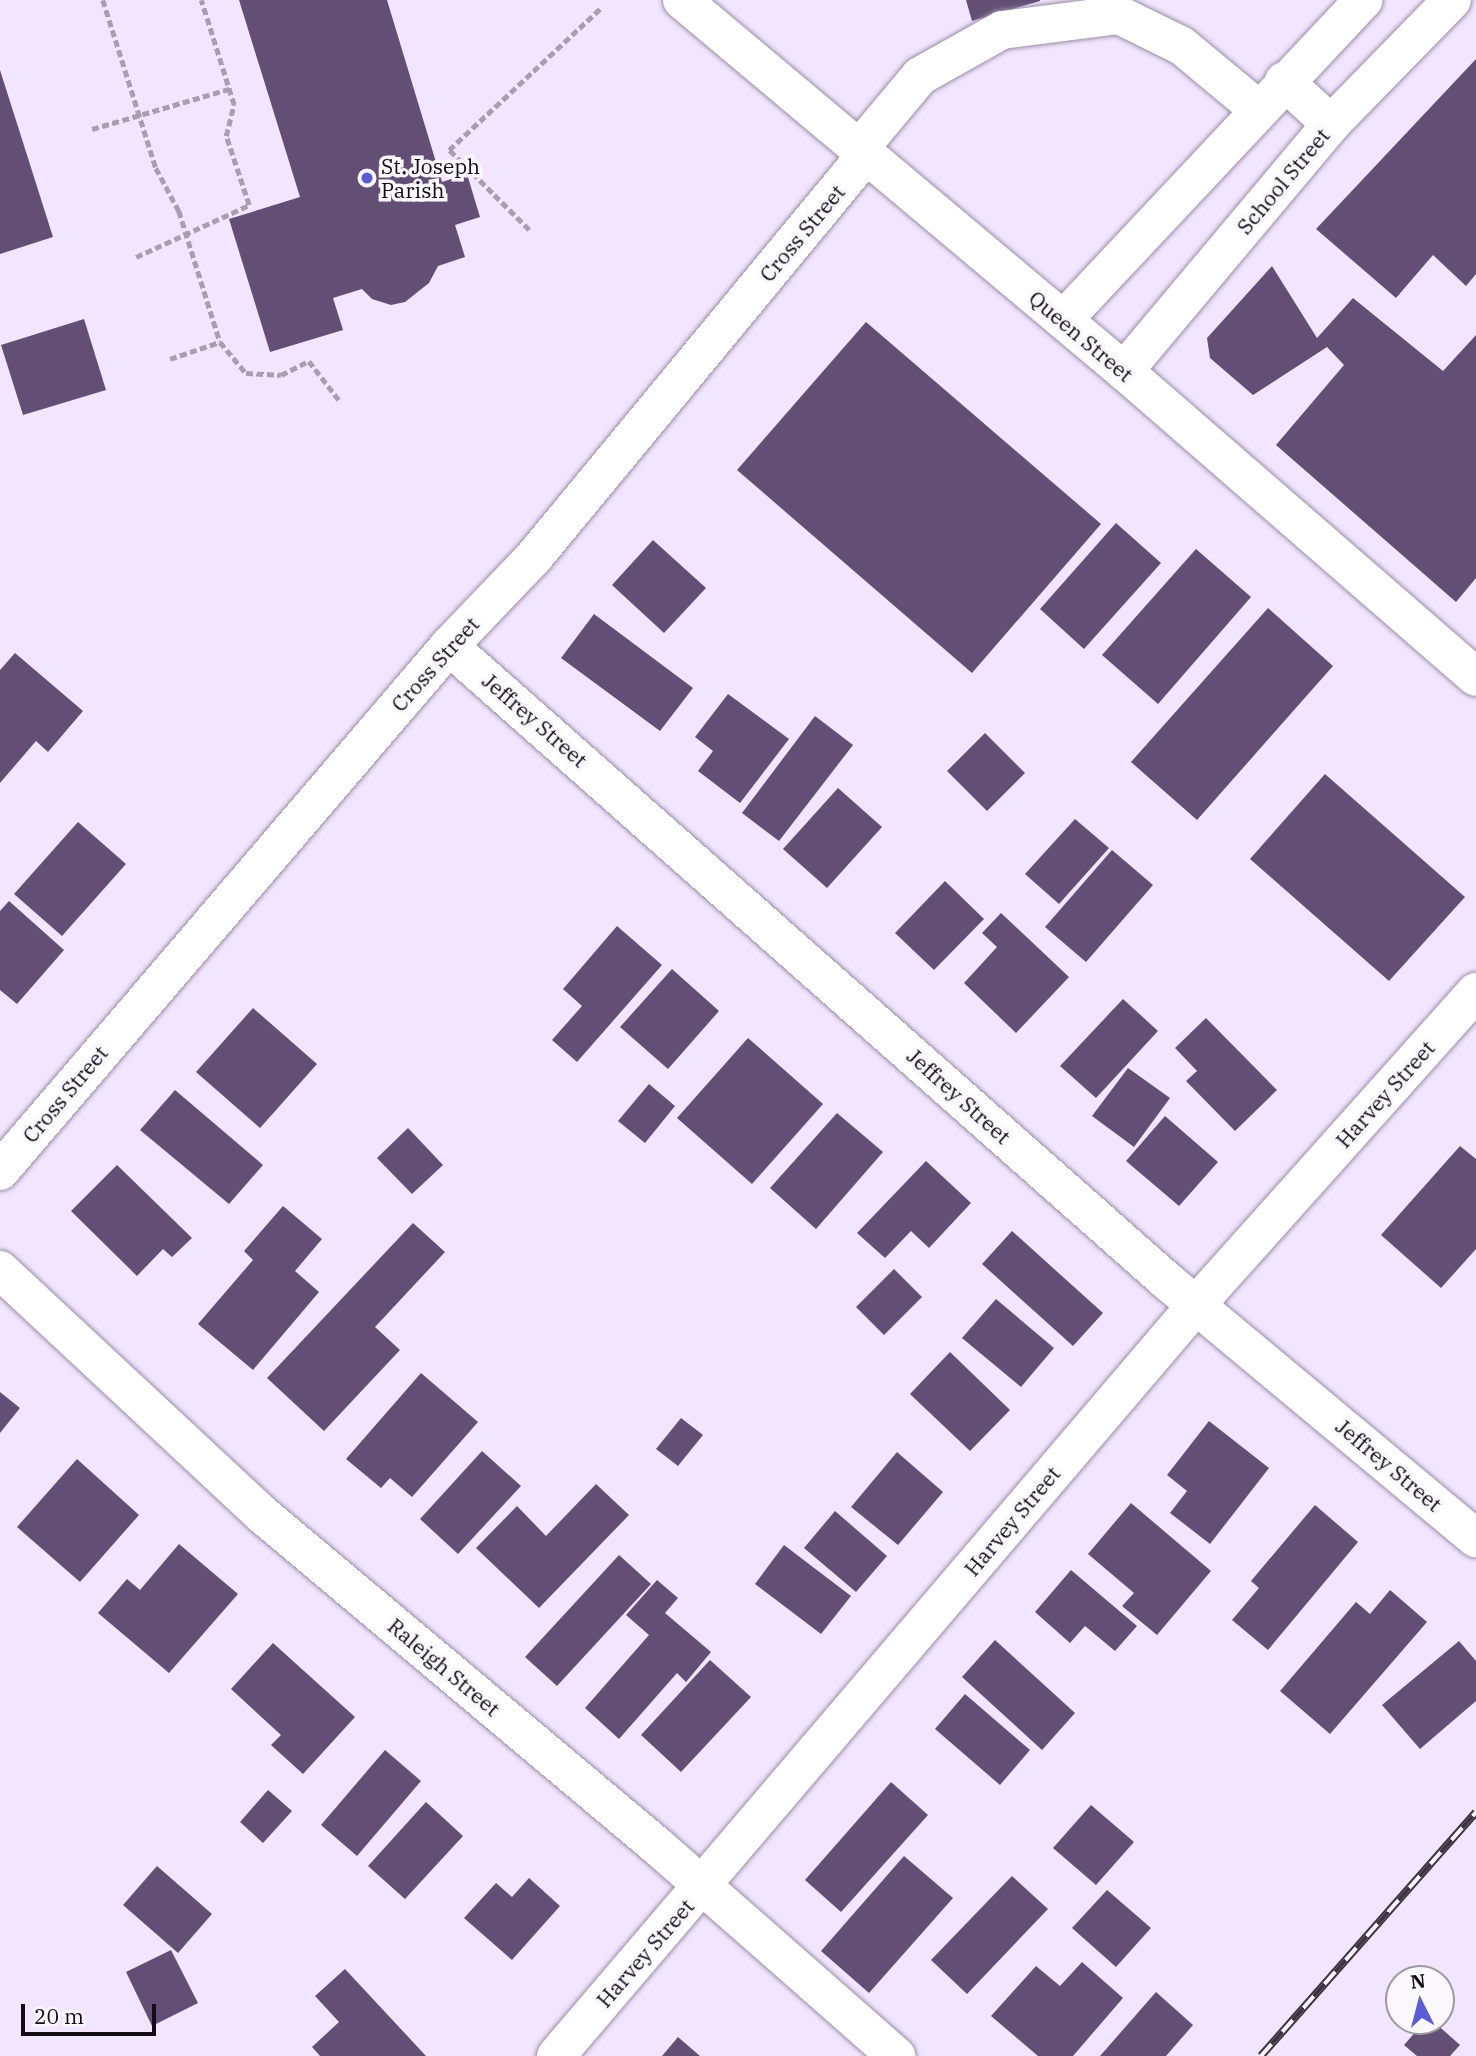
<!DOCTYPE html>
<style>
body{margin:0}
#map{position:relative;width:1476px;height:2056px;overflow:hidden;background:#f2e5ff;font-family:"IBM Plex Serif",serif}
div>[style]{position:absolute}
.building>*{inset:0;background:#634f76}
.path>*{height:4.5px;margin-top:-2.25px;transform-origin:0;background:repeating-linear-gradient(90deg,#a89eb2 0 7px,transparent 0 10.5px)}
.roads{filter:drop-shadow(0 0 2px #9a8ea5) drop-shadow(0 0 2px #9a8ea5)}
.minor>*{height:38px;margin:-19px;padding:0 19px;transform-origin:19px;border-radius:19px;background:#fff}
.rail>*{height:8px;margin-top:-4px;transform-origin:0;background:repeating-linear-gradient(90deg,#faf7fd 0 16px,#3c3541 0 32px);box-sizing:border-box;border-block:2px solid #3c3541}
.dots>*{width:19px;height:19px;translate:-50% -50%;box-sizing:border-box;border:4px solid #faf7fd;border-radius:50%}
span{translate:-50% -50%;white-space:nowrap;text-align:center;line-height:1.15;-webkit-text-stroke:7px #faf7fd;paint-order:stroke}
.poi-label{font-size:21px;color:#110c15}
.left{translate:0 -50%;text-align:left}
.street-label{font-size:21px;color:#110c15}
.north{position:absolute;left:1385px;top:1965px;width:70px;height:70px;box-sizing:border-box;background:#faf7fd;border:2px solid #9d99a0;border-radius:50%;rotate:354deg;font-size:19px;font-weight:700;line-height:28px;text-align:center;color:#110c15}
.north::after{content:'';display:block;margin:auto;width:24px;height:32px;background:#5b5dd4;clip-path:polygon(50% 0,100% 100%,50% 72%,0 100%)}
.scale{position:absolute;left:21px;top:2004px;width:135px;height:32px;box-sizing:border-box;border:4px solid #110c15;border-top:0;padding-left:9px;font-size:21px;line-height:24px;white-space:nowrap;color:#110c15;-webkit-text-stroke:5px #faf7fd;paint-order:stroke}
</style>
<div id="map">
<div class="building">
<div style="clip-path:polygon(239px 0,387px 0,442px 182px,467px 174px,480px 217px,455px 225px,465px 257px,438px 266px,429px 283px,405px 302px,391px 305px,372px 299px,362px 289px,333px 298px,343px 330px,270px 352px,229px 219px,300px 197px)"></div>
<div style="clip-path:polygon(966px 0,1040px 0,1040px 1px,972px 21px)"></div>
<div style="clip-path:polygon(1476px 59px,1476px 274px,1466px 286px,1433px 255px,1396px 298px,1316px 229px)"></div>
<div style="clip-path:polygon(0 70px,53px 237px,0 254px)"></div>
<div style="clip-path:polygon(1272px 266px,1317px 338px,1353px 298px,1443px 371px,1476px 335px,1476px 578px,1456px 602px,1276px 445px,1344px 365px,1327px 347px,1253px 395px,1210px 358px,1207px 338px)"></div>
<div style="clip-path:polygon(84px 319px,106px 390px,23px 415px,1px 345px)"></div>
<div style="clip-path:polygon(866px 322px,1101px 524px,972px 673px,737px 470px)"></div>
<div style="clip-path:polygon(1116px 523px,1161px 563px,1084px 649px,1040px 609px)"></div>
<div style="clip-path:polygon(653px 540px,706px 588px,664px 633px,612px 585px)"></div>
<div style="clip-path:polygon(1196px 549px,1251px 597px,1158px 704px,1102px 655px)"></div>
<div style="clip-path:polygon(1268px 608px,1333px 666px,1197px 820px,1131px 762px)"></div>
<div style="clip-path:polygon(594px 614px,693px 688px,660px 731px,561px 658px)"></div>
<div style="clip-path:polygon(15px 653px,83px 711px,48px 752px,36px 741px,0 783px,0 670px)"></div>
<div style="clip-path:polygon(728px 694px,789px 739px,740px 803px,698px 771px,713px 751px,695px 737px)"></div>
<div style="clip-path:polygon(815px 716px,853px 745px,779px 841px,742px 813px)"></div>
<div style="clip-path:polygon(985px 733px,1025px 773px,987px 811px,947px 771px)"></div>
<div style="clip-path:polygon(1325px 774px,1465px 897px,1389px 981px,1250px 859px)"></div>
<div style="clip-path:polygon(838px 788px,882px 827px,827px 888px,783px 849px)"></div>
<div style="clip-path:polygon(1075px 819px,1109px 848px,1059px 904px,1025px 874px)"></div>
<div style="clip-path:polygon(78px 822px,126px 864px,62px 936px,14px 894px)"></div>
<div style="clip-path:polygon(1112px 850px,1153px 885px,1086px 962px,1045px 927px)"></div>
<div style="clip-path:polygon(945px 881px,984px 919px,934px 970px,895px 933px)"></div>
<div style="clip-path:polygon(9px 901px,64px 950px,17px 1004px,0 990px,0 911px)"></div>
<div style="clip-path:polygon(1001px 913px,1069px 977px,1016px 1033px,964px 983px,997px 947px,982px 933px)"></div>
<div style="clip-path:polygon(617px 926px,662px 965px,577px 1062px,552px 1040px,582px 1006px,563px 989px)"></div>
<div style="clip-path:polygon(672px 969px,719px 1011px,668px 1069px,620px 1027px)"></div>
<div style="clip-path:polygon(1123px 999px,1158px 1031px,1096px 1098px,1060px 1066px)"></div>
<div style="clip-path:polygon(253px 1008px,317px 1064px,260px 1128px,196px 1072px)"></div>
<div style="clip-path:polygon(1206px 1018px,1277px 1090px,1235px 1131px,1186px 1081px,1197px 1071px,1175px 1048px)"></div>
<div style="clip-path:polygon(748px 1038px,823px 1104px,752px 1184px,677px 1118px)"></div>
<div style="clip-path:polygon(1128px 1068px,1170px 1098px,1134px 1147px,1092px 1116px)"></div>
<div style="clip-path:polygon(649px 1084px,675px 1106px,645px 1143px,618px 1121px)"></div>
<div style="clip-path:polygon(175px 1090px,263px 1165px,229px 1204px,140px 1130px)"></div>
<div style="clip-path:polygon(837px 1113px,883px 1152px,816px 1229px,770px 1188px)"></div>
<div style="clip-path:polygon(1165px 1116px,1218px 1162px,1179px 1206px,1126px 1161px)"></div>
<div style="clip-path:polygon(408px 1128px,443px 1165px,412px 1194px,377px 1158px)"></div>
<div style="clip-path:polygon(1460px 1146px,1476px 1159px,1476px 1249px,1441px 1288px,1381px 1235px)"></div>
<div style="clip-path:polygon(926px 1161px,971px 1203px,929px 1248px,911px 1231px,885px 1258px,857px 1233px)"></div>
<div style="clip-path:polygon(117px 1165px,192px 1238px,172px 1257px,163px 1249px,137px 1276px,71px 1211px)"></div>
<div style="clip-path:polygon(283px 1206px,322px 1239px,295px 1271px,319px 1292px,253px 1370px,198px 1324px,253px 1260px,244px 1251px)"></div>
<div style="clip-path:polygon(413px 1223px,445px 1252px,375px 1327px,400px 1350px,324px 1431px,267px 1378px)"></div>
<div style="clip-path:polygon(1012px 1231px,1103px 1313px,1073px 1346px,982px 1264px)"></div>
<div style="clip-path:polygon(894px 1269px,922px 1297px,884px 1335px,856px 1307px)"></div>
<div style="clip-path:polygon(996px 1299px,1054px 1348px,1021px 1387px,962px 1338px)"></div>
<div style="clip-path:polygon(950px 1352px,1010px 1410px,970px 1451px,910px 1394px)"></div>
<div style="clip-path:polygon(421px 1373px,478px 1422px,412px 1497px,390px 1478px,381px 1488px,346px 1459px)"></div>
<div style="clip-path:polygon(0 1392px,20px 1408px,0 1433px)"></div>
<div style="clip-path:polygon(681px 1418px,703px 1435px,678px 1466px,656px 1449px)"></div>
<div style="clip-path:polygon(1209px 1421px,1269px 1468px,1210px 1544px,1170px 1513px,1187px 1491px,1167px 1475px)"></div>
<div style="clip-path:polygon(482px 1451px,521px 1486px,458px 1554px,420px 1519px)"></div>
<div style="clip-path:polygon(897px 1452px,943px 1492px,898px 1545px,851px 1507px)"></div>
<div style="clip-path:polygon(77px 1459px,139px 1515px,80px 1582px,17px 1527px)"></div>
<div style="clip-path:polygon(596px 1484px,629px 1515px,539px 1608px,476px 1548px,517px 1506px,546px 1536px)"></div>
<div style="clip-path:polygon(1131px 1503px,1211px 1571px,1157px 1635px,1122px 1606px,1134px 1593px,1088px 1554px)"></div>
<div style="clip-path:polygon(1315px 1505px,1358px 1542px,1268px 1650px,1232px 1620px,1259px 1588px,1251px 1581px)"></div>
<div style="clip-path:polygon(835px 1511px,887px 1556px,856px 1592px,804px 1548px)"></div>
<div style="clip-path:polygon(179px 1544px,238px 1594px,169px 1673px,98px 1613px,127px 1579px,140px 1590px)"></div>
<div style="clip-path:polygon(784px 1545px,851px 1596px,821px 1634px,755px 1584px)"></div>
<div style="clip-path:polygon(619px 1555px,651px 1584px,557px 1686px,525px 1657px)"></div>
<div style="clip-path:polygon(1071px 1570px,1137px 1626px,1115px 1651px,1085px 1626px,1070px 1643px,1035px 1612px)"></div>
<div style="clip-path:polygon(657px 1580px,678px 1598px,665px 1613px,711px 1652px,686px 1682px,677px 1673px,619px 1739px,585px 1708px,649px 1635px,626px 1615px)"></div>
<div style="clip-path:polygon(1390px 1590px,1427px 1622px,1330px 1734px,1280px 1691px,1356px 1602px,1370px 1614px)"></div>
<div style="clip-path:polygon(995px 1640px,1075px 1713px,1042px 1750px,962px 1677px)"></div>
<div style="clip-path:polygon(1459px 1641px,1476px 1661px,1476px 1701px,1420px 1749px,1382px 1705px)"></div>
<div style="clip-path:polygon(273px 1643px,355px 1717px,303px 1774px,271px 1745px,281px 1735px,231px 1689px)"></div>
<div style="clip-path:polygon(710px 1660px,751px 1697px,681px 1772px,641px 1735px)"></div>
<div style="clip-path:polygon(965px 1694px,1030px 1750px,1000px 1785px,935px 1729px)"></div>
<div style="clip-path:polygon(385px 1750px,421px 1781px,357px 1856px,321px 1825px)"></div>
<div style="clip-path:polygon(891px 1782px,928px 1815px,841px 1912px,805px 1880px)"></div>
<div style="clip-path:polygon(268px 1790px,292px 1811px,263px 1843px,240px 1822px)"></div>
<div style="clip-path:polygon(426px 1802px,463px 1836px,405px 1899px,368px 1866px)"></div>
<div style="clip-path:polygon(1091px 1805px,1134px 1842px,1096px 1885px,1053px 1848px)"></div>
<div style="clip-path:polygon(904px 1856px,953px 1898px,869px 1993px,821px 1951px)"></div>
<div style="clip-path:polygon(157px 1866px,212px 1914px,178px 1953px,123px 1905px)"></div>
<div style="clip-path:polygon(1012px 1876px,1048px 1909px,967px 1994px,931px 1960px)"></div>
<div style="clip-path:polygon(529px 1878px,560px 1906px,512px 1960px,464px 1918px,496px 1883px,512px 1897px)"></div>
<div style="clip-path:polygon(1107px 1890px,1151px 1928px,1116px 1967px,1072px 1928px)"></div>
<div style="clip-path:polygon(171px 1950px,198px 2003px,152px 2026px,126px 1972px)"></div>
<div style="clip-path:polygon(1082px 1962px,1123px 1998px,1073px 2056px,1038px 2056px,991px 2016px,1036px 1966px,1060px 1986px)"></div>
<div style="clip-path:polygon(345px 1969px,426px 2056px,320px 2056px,312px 2047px,339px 2022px,315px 1996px)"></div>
<div style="clip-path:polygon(1156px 1992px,1193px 2025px,1166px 2056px,1100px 2056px)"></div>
<div style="clip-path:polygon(1425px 2021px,1433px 2021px,1460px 2045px,1450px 2056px,1417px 2056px,1404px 2045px)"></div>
<div style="clip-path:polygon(678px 2037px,700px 2056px,662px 2056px)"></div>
</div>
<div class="path">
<div style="left:103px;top:0;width:176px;rotate:72.5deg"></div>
<div style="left:156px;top:168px;width:49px;rotate:61.9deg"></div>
<div style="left:179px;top:211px;width:137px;rotate:72.6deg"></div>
<div style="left:220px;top:342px;width:40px;rotate:50deg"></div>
<div style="left:246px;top:373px;width:35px;rotate:3deg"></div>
<div style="left:281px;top:375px;width:31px;rotate:-27deg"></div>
<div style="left:309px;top:361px;width:49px;rotate:52.4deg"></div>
<div style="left:92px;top:129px;width:143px;rotate:-16.3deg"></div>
<div style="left:529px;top:230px;width:113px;rotate:-135deg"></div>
<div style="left:449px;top:150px;width:208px;rotate:-43.1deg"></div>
<div style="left:136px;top:257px;width:124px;rotate:-24.7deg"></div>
<div style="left:249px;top:205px;width:73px;rotate:-108.4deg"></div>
<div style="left:226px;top:136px;width:32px;rotate:-76deg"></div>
<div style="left:234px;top:105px;width:110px;rotate:-107.4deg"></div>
<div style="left:170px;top:359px;width:53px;rotate:-18.8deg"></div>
</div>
<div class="roads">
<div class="minor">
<div style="left:682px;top:0;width:577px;rotate:40.01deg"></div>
<div style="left:1124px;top:371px;width:466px;rotate:41deg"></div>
<div style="left:1284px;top:81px;width:64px;rotate:42.5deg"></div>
<div style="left:859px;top:149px;width:95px;rotate:-50.1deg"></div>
<div style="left:920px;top:76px;width:94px;rotate:-29.3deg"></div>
<div style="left:1002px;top:30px;width:118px;rotate:-7.3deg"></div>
<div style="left:1119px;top:15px;width:70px;rotate:26.2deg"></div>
<div style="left:1182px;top:46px;width:100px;rotate:39.7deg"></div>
<div style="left:1063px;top:320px;width:439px;rotate:-46.8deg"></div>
<div style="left:1124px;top:371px;width:322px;rotate:-50deg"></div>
<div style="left:1331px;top:124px;width:173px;rotate:-45.7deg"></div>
<div style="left:449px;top:646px;width:959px;rotate:41.49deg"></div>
<div style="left:1167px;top:1281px;width:402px;rotate:39.8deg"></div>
<div style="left:0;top:1171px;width:691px;rotate:-49.46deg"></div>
<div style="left:449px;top:646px;width:123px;rotate:-46.3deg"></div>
<div style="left:534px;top:557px;width:521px;rotate:-50.45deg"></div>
<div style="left:0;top:1270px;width:361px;rotate:43deg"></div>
<div style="left:264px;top:1516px;width:512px;rotate:40.01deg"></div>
<div style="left:656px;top:1845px;width:320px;rotate:41.3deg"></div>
<div style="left:556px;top:2056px;width:987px;rotate:-49.56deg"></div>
<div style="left:1196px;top:1305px;width:420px;rotate:-48.2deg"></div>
</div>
</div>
<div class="rail">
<div style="left:1261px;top:2056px;width:325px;rotate:-48.6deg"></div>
</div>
<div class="dots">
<div style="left:367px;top:178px;background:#5b5dd4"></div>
</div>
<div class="poi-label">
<span class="left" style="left:381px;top:178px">St. Joseph<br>Parish</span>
</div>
<div class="street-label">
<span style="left:1283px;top:181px;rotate:-50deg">School Street</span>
<span style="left:802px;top:233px;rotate:-50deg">Cross Street</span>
<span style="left:1081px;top:336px;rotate:40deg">Queen Street</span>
<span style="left:435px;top:664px;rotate:-48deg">Cross Street</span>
<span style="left:535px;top:720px;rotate:41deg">Jeffrey Street</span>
<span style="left:65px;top:1094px;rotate:-50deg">Cross Street</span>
<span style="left:1385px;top:1094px;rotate:-48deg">Harvey Street</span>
<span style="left:959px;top:1096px;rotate:42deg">Jeffrey Street</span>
<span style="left:1389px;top:1465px;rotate:40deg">Jeffrey Street</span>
<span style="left:1012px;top:1521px;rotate:-50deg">Harvey Street</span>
<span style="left:444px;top:1667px;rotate:40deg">Raleigh Street</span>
<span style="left:645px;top:1953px;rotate:-49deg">Harvey Street</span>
</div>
<div class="north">N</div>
<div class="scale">20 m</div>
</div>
